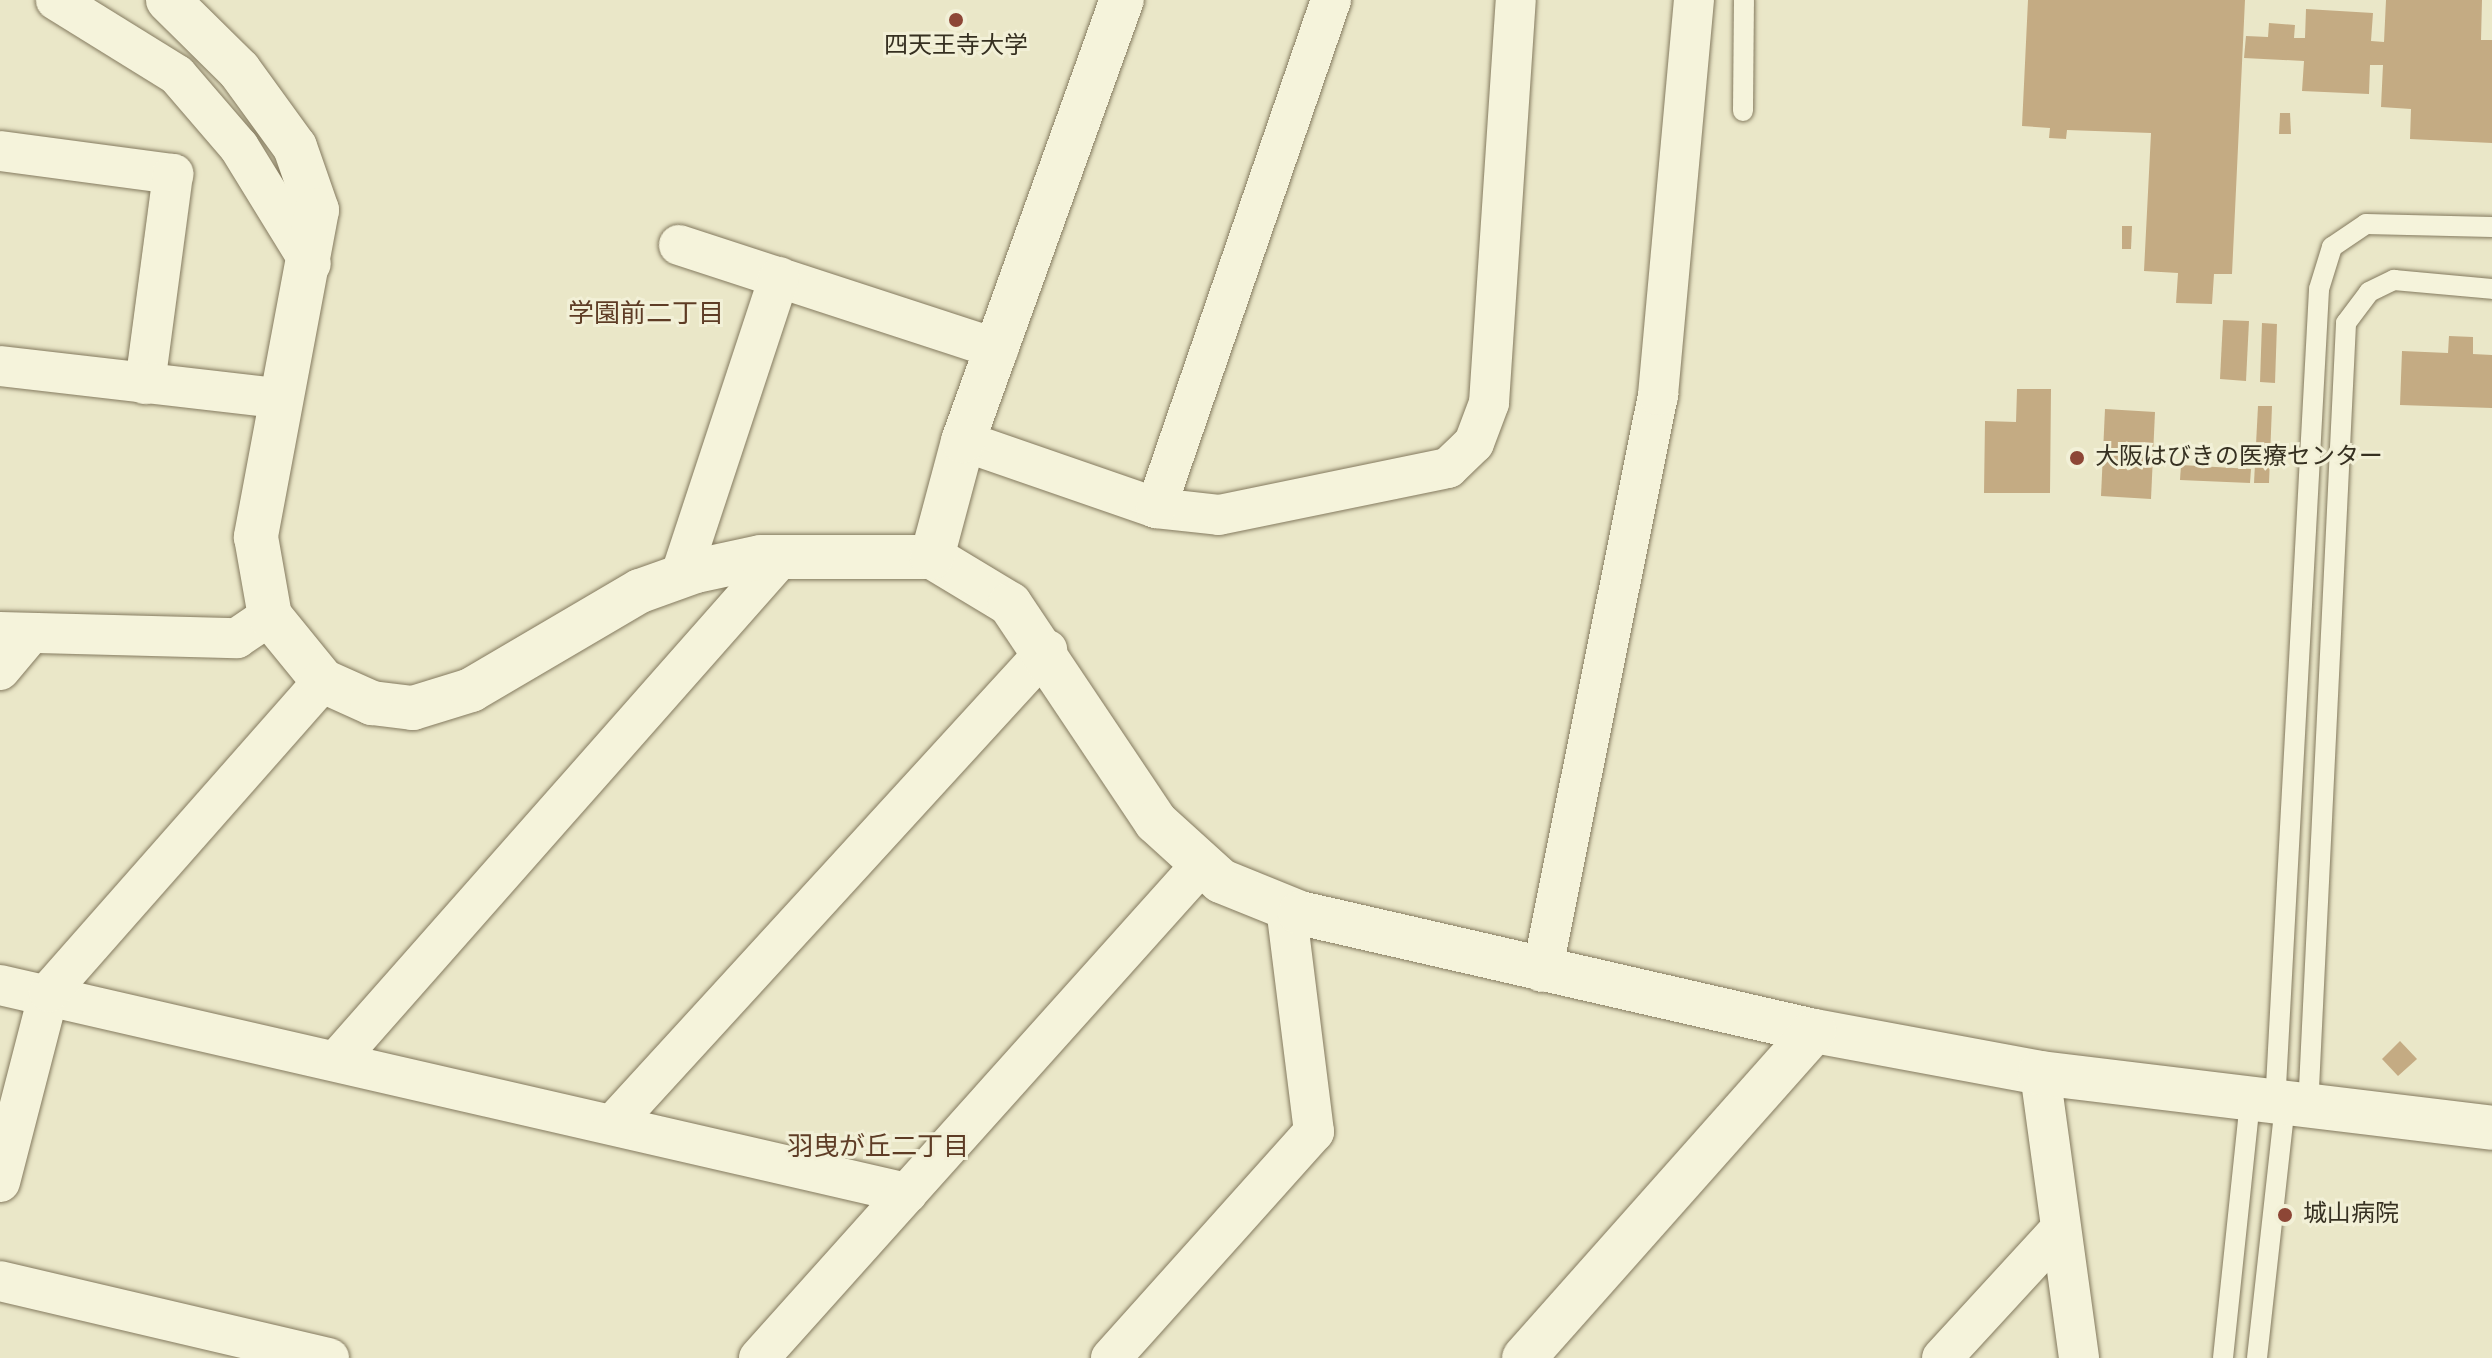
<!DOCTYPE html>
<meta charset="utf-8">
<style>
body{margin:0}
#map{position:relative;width:2492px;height:1358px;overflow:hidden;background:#eae7c8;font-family:Spectral,"Noto Sans JP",serif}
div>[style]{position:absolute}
.building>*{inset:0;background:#c4ab83}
.roads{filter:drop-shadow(0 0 2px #847a5f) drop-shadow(0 0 2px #847a5f)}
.lane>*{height:20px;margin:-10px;padding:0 10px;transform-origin:10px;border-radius:10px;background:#f5f3db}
.street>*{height:40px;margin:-20px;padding:0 20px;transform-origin:20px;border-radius:20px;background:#f5f3db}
.secondary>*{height:44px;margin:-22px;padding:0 22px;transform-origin:22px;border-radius:22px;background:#f5f3db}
.dots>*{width:22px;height:22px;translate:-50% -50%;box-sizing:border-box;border:4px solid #f2f0d7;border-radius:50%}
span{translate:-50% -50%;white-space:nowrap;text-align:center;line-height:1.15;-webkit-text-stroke:6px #f2f0d7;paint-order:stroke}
.poi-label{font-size:24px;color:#363021}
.left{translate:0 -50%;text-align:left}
.neighbourhood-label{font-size:26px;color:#5e3c25}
</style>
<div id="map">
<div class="building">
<div style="clip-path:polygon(2028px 0,2245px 0,2232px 274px,2214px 274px,2212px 304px,2176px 303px,2178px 273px,2144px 271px,2151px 133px,2067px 130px,2066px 139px,2049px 138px,2050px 128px,2022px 126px)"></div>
<div style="clip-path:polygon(2386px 0,2482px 0,2481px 40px,2492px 40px,2492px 143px,2410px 139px,2411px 109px,2381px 107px,2383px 65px,2370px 65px,2369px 94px,2302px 91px,2304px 61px,2244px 58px,2246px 36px,2268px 37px,2269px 23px,2295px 25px,2294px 38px,2305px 38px,2306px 9px,2373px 13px,2371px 41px,2384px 42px)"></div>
<div style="clip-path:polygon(2280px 113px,2290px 113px,2291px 134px,2279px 134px)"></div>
<div style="clip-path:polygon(2122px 226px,2132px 226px,2131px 249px,2122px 249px)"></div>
<div style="clip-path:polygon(2223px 320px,2249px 321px,2246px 381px,2220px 379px)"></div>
<div style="clip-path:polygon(2262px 323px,2277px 324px,2275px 383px,2260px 382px)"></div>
<div style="clip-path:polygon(2449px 336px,2473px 337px,2473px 354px,2492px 355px,2492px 408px,2400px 405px,2402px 351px,2448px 353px)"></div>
<div style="clip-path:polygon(2017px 389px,2051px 389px,2050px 493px,1984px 493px,1985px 421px,2016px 422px)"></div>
<div style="clip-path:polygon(2258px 406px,2272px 406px,2269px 483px,2254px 483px)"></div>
<div style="clip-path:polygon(2105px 409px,2155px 412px,2151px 499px,2101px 496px)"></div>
<div style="clip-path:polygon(2181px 465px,2251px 469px,2250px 483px,2180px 480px)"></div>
<div style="clip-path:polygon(2400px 1041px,2417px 1059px,2398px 1076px,2382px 1059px)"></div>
</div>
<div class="roads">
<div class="lane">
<div style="left:1743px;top:111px;width:111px;rotate:-89.5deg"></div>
<div style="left:2275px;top:1105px;width:817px;rotate:-86.91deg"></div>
<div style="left:2319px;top:289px;width:44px;rotate:-72.8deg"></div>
<div style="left:2332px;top:247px;width:41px;rotate:-34.1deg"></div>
<div style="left:2366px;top:224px;width:126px;rotate:1.4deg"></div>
<div style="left:2308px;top:1109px;width:787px;rotate:-87.23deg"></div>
<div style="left:2346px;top:323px;width:39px;rotate:-53deg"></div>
<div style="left:2369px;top:292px;width:28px;rotate:-26deg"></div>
<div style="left:2394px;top:280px;width:98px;rotate:5.2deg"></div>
<div style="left:2223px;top:1358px;width:257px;rotate:-84deg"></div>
<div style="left:2257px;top:1358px;width:254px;rotate:-83.7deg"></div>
</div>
<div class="street">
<div style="left:56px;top:0;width:142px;rotate:31.8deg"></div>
<div style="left:177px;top:75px;width:95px;rotate:49.3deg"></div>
<div style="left:239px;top:147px;width:137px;rotate:58.4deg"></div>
<div style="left:0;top:151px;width:175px;rotate:7.6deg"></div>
<div style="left:173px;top:174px;width:212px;rotate:97.6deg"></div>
<div style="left:679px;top:245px;width:336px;rotate:18.1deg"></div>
<div style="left:0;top:366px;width:279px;rotate:6.6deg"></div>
<div style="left:963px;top:441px;width:204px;rotate:19.1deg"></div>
<div style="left:1156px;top:508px;width:63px;rotate:6.3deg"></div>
<div style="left:1219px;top:515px;width:234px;rotate:-11.6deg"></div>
<div style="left:1448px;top:468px;width:36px;rotate:-44deg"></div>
<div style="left:1474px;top:443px;width:43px;rotate:-69.4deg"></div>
<div style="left:1489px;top:403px;width:404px;rotate:-86.2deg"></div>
<div style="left:1156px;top:508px;width:537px;rotate:-70.99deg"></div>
<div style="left:680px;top:577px;width:316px;rotate:-71.7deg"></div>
<div style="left:0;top:632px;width:237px;rotate:1.5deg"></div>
<div style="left:237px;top:638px;width:40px;rotate:-34deg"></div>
<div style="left:0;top:670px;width:48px;rotate:-50deg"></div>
<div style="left:1542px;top:972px;width:589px;rotate:-78.63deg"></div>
<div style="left:1658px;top:395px;width:397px;rotate:-84.8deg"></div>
<div style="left:0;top:985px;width:931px;rotate:12.92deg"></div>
<div style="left:337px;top:1060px;width:672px;rotate:-48.56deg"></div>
<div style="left:2040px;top:1073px;width:288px;rotate:82.2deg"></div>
<div style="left:613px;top:1124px;width:643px;rotate:-47.52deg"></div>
<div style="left:0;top:1182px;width:196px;rotate:-75.5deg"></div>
<div style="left:49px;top:992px;width:414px;rotate:-48.6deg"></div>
<div style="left:0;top:1281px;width:338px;rotate:13.2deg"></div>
<div style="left:759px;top:1358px;width:664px;rotate:-48.12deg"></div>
<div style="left:1111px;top:1358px;width:304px;rotate:-48.1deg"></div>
<div style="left:1314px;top:1132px;width:226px;rotate:-97.1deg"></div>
<div style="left:1942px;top:1358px;width:171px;rotate:-47.4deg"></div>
</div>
<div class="secondary">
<div style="left:168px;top:0;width:100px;rotate:44.6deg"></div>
<div style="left:239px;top:70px;width:95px;rotate:54deg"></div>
<div style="left:295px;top:147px;width:67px;rotate:70.8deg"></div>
<div style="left:317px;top:210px;width:333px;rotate:100.6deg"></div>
<div style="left:256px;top:537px;width:80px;rotate:80deg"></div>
<div style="left:270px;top:616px;width:84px;rotate:50.8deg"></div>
<div style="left:323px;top:681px;width:54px;rotate:24.2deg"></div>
<div style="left:372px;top:703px;width:41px;rotate:7deg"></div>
<div style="left:413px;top:708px;width:61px;rotate:-17.2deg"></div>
<div style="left:471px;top:690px;width:196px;rotate:-30.4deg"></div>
<div style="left:640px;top:591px;width:59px;rotate:-19.7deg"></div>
<div style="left:696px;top:571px;width:66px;rotate:-12.2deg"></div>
<div style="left:761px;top:557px;width:171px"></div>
<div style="left:932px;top:557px;width:91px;rotate:31.1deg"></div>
<div style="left:1010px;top:604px;width:262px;rotate:56.2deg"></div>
<div style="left:1156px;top:822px;width:88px;rotate:42.2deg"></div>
<div style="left:1221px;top:881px;width:85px;rotate:22.1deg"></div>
<div style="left:1300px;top:913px;width:527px;rotate:12.93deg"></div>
<div style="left:1814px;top:1031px;width:230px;rotate:10.5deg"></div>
<div style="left:2040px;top:1073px;width:455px;rotate:6.9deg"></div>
<div style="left:932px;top:557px;width:120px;rotate:-75deg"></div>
<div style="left:963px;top:441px;width:469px;rotate:-70.2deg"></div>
<div style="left:1524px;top:1358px;width:437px;rotate:-48.4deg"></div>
</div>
</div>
<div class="dots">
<div style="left:956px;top:20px;background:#8d4636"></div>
<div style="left:2077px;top:458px;background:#8d4636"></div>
<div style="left:2285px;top:1215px;background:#8d4636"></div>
</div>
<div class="poi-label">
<span style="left:956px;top:47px">四天王寺大学</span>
<span class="left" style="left:2095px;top:458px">大阪はびきの医療センター</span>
<span class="left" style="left:2303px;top:1215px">城山病院</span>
</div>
<div class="neighbourhood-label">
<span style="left:646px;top:315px">学園前二丁目</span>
<span style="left:878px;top:1148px">羽曳が丘二丁目</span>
</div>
</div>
